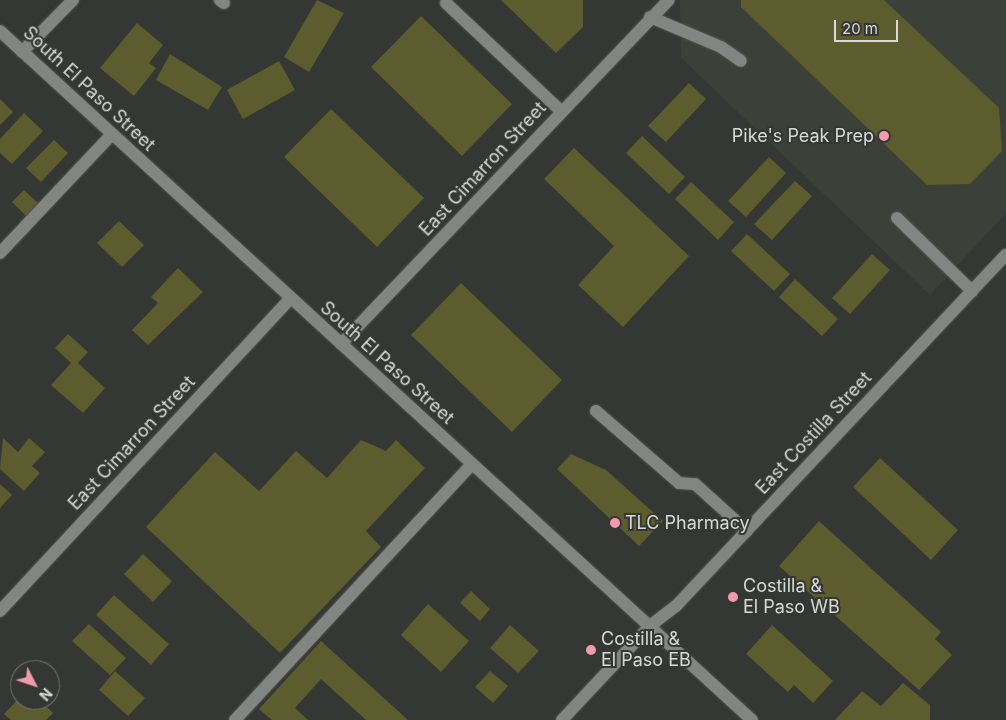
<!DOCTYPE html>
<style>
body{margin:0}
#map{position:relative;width:1006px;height:720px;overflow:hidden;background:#343733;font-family:Inter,sans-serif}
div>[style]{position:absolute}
.built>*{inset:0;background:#3b4138}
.building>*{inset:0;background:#5c5c2e}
.roads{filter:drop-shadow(0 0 1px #515350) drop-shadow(0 0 1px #515350)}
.minor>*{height:12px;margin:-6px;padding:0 6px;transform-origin:6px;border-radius:6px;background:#828581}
.dots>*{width:14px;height:14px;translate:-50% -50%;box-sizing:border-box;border:2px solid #343733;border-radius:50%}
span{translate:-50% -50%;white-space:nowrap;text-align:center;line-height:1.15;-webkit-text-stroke:4px #343733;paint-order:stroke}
.street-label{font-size:18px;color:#d8dad8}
.poi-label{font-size:18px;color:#d8dad8}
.right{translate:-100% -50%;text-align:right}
.left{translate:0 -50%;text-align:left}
.north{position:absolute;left:10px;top:660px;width:50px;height:50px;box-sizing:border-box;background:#343733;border:1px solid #767875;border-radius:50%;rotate:131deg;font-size:14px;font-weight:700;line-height:20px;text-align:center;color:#d8dad8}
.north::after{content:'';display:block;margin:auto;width:18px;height:22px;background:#f19ab0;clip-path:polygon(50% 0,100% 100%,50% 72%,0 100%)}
.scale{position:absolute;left:834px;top:20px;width:64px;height:22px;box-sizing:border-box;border:2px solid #d8dad8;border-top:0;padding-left:6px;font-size:15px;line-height:18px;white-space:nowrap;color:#d8dad8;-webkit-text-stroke:4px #343733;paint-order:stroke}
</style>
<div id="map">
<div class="built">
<div style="clip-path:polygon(680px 0,1006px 0,1006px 213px,930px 295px,681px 58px)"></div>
</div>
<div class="building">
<div style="clip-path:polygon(317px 0,344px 13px,309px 72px,284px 57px)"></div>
<div style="clip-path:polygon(501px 0,583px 0,583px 27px,556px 53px)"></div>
<div style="clip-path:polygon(741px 0,884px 0,999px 108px,1002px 151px,970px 184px,927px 185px,741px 7px)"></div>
<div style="clip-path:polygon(421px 16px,512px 104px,462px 156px,371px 67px)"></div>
<div style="clip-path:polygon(137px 23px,163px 45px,149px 63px,156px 68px,134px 96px,100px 68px)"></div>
<div style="clip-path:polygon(170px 54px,222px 87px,208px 110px,156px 80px)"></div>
<div style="clip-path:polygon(279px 61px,295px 90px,243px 119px,227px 90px)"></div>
<div style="clip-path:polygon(689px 83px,706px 99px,666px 142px,648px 126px)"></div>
<div style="clip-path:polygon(0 99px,13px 112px,0 125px)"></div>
<div style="clip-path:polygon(331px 109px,424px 198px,377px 247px,284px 157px)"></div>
<div style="clip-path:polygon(24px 113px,43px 131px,12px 164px,0 153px,0 139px)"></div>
<div style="clip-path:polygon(642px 136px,685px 177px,669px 194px,626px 153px)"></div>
<div style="clip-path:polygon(54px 140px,68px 153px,41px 182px,26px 168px)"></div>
<div style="clip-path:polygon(574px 148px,689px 256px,623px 327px,578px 285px,614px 246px,544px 179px)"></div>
<div style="clip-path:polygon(769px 157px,786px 173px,746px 217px,728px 201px)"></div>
<div style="clip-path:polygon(795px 181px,812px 196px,772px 240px,754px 224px)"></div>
<div style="clip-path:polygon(691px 182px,734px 222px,718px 240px,675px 199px)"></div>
<div style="clip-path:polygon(24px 190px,38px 203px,26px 216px,12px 202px)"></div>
<div style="clip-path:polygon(119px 221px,144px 245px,122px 267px,97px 243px)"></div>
<div style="clip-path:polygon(747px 234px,790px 274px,774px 291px,731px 251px)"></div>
<div style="clip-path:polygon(872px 254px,890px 270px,850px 314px,832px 298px)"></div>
<div style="clip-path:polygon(178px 268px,203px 292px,148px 345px,132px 330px,158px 303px,151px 297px)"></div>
<div style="clip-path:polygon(795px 279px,838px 319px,822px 336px,779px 297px)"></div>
<div style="clip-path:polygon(461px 283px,562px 380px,512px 432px,411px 335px)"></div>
<div style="clip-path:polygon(68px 334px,88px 352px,78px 363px,105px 388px,83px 413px,51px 385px,71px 363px,55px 348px)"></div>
<div style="clip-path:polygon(3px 438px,18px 452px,29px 438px,45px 452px,32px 466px,40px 473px,24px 491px,0 469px)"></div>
<div style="clip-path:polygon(361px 440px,386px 451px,396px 440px,425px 468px,366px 531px,381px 547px,280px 653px,146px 527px,215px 452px,259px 491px,296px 451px,327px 478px)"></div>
<div style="clip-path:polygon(571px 454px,606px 470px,663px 521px,639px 546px,557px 469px)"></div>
<div style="clip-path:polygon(880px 458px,958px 530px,931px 560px,853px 487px)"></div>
<div style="clip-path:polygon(0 484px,12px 495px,0 508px)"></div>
<div style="clip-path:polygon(819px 521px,941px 632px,935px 639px,952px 655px,919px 690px,779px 566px)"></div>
<div style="clip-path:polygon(143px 554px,172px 581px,153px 602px,124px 574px)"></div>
<div style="clip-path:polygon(471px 591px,490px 609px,480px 621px,460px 603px)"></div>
<div style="clip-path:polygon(114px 595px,169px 644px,151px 665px,96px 615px)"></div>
<div style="clip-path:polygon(428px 604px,469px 641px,441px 672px,401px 635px)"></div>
<div style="clip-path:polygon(89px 624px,126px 658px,110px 675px,72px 641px)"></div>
<div style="clip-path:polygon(510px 625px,539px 651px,518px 673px,490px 648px)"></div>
<div style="clip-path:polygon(772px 625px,833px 681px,813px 703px,794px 685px,788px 692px,746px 654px)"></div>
<div style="clip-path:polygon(321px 641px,408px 720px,366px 720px,321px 679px,295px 708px,308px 720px,272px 720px,259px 709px)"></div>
<div style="clip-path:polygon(115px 671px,145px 698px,128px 716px,99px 690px)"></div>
<div style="clip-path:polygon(490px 671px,508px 686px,493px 703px,475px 687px)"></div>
<div style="clip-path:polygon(903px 683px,930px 705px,930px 720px,835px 720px,862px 691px,881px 706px)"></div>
<div style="clip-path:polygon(20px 697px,39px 700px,53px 713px,46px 720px,11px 720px,4px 714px)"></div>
</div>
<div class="roads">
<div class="minor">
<div style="left:220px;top:0;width:5px;rotate:37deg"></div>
<div style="left:446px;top:3px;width:158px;rotate:43.2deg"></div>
<div style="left:650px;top:17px;width:77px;rotate:22.9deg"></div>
<div style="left:721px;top:47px;width:24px;rotate:35deg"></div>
<div style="left:0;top:31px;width:1020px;rotate:42.5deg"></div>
<div style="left:22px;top:52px;width:73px;rotate:-45.6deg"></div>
<div style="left:897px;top:218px;width:105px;rotate:44.2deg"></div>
<div style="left:0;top:253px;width:163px;rotate:-46.7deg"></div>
<div style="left:341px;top:344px;width:475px;rotate:-46.4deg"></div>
<div style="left:596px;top:411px;width:110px;rotate:40.9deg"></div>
<div style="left:679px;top:483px;width:16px;rotate:4deg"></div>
<div style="left:695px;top:484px;width:70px;rotate:42.1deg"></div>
<div style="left:0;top:611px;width:426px;rotate:-47.1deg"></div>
<div style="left:235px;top:720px;width:349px;rotate:-47.2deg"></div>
<div style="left:562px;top:720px;width:129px;rotate:-46.9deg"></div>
<div style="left:650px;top:626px;width:33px;rotate:-38deg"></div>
<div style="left:676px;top:606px;width:482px;rotate:-46.8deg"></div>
</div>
</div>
<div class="dots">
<div style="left:884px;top:136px;background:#f19ab0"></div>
<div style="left:615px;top:523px;background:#f19ab0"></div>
<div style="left:733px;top:597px;background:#f19ab0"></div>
<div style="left:591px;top:650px;background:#f19ab0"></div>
</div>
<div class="street-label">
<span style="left:89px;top:89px;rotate:43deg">South El Paso Street</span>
<span style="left:483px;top:169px;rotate:-47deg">East Cimarron Street</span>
<span style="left:387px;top:363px;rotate:42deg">South El Paso Street</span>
<span style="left:814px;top:433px;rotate:-47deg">East Costilla Street</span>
<span style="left:132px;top:443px;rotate:-47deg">East Cimarron Street</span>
</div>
<div class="poi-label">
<span class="right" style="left:874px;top:136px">Pike's Peak Prep</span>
<span class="left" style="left:625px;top:523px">TLC Pharmacy</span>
<span class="left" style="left:743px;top:597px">Costilla &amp;<br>El Paso WB</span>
<span class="left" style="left:601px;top:650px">Costilla &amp;<br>El Paso EB</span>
</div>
<div class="north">N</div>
<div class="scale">20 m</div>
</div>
